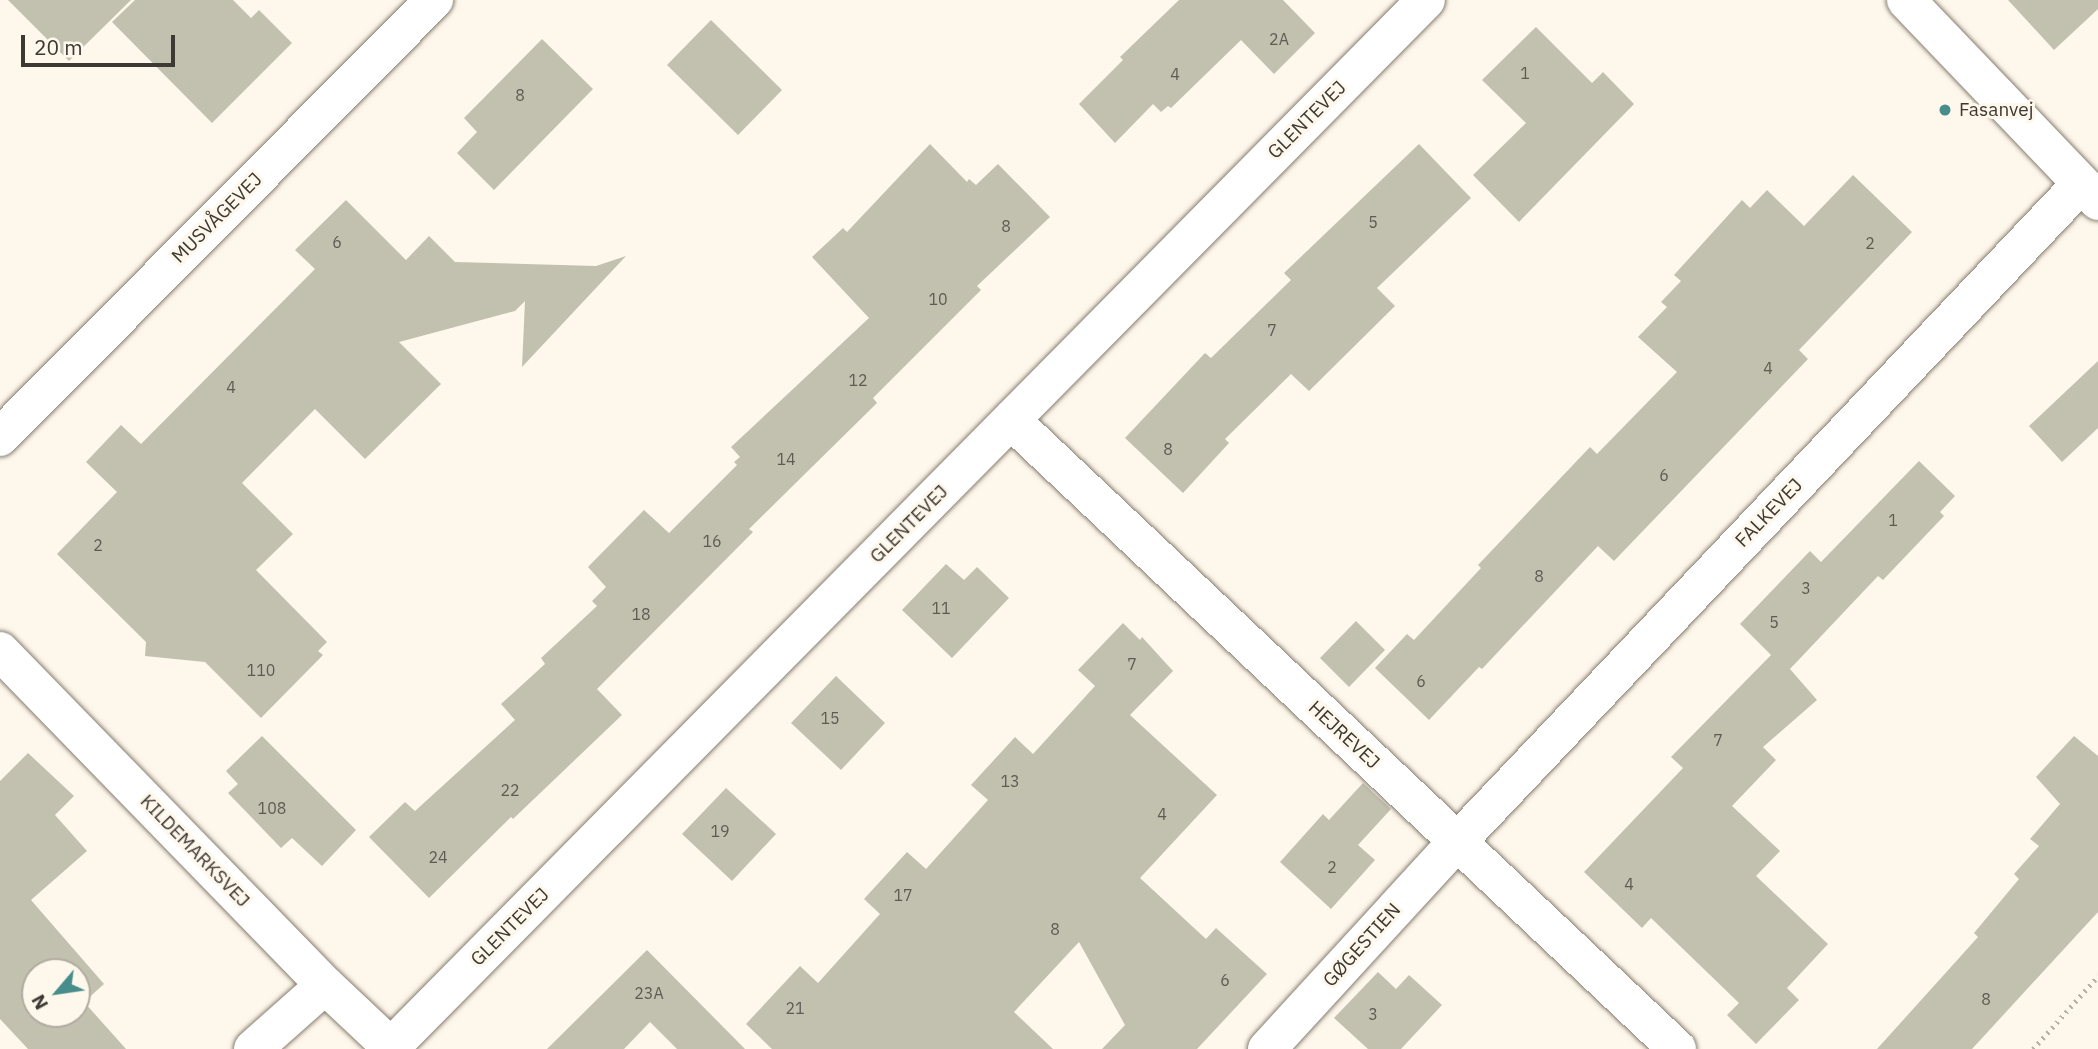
<!DOCTYPE html>
<meta charset="utf-8">
<style>
body{margin:0}
#map{position:relative;width:2098px;height:1049px;overflow:hidden;background:#fef7eb;font-family:"IBM Plex Sans",sans-serif}
div>[style]{position:absolute}
.building>*{inset:0;background:#c2c1b0}
.path>*{height:4.5px;margin-top:-2.25px;transform-origin:0;background:repeating-linear-gradient(90deg,#b7b1a7 0 2px,transparent 0 7px)}
.roads{filter:drop-shadow(0 0 2px #857d6f) drop-shadow(0 0 2px #857d6f)}
.minor>*{height:38px;margin:-19px;padding:0 19px;transform-origin:19px;border-radius:19px;background:#fff}
.dots>*{width:19px;height:19px;translate:-50% -50%;box-sizing:border-box;border:4px solid #fef7eb;border-radius:50%}
span{translate:-50% -50%;white-space:nowrap;text-align:center;line-height:1.15;-webkit-text-stroke:6px #fef7eb;paint-order:stroke}
.number-label{font-size:16px;color:#5e5b52}
.number-label span{-webkit-text-stroke-width:0}
.poi-label{font-size:19px;color:#3d3933}
.left{translate:0 -50%;text-align:left}
.street-label{font-size:19px;color:#3d3933}
.north{position:absolute;left:21px;top:958px;width:70px;height:70px;box-sizing:border-box;background:#fef7eb;border:2px solid #b1aba1;border-radius:50%;rotate:241deg;font-size:19px;font-weight:700;line-height:28px;text-align:center;color:#3d3933}
.north::after{content:'';display:block;margin:auto;width:24px;height:32px;background:#468d8b;clip-path:polygon(50% 0,100% 100%,50% 72%,0 100%)}
.scale{position:absolute;left:21px;top:35px;width:154px;height:32px;box-sizing:border-box;border:4px solid #3d3933;border-top:0;padding-left:9px;font-size:21px;line-height:24px;white-space:nowrap;color:#3d3933;-webkit-text-stroke:5px #fef7eb;paint-order:stroke}
</style>
<div id="map">
<div class="building">
<div style="clip-path:polygon(8px 0,131px 0,69px 61px)"></div>
<div style="clip-path:polygon(135px 0,233px 0,251px 18px,259px 10px,292px 43px,212px 123px,112px 22px)"></div>
<div style="clip-path:polygon(1179px 0,1283px 0,1315px 33px,1274px 74px,1241px 40px,1171px 108px,1168px 106px,1161px 112px,1153px 104px,1115px 143px,1079px 104px,1123px 60px,1120px 57px)"></div>
<div style="clip-path:polygon(2008px 0,2098px 0,2098px 9px,2054px 50px)"></div>
<div style="clip-path:polygon(711px 20px,782px 90px,738px 135px,667px 65px)"></div>
<div style="clip-path:polygon(1536px 27px,1592px 83px,1603px 72px,1634px 104px,1519px 222px,1473px 175px,1526px 123px,1482px 80px)"></div>
<div style="clip-path:polygon(542px 39px,593px 89px,494px 190px,457px 153px,477px 132px,464px 118px)"></div>
<div style="clip-path:polygon(930px 144px,967px 182px,969px 179px,976px 185px,998px 164px,1050px 217px,977px 286px,981px 290px,873px 398px,877px 403px,749px 529px,753px 532px,597px 689px,622px 715px,513px 819px,511px 817px,429px 898px,369px 837px,405px 802px,415px 811px,515px 720px,501px 704px,545px 664px,541px 658px,597px 606px,592px 601px,606px 587px,588px 567px,644px 510px,669px 533px,737px 465px,734px 462px,740px 457px,731px 447px,869px 318px,812px 257px,843px 228px,847px 232px)"></div>
<div style="clip-path:polygon(1419px 144px,1471px 198px,1377px 288px,1395px 306px,1309px 391px,1291px 374px,1225px 439px,1229px 443px,1183px 493px,1125px 438px,1205px 353px,1211px 358px,1291px 280px,1284px 273px)"></div>
<div style="clip-path:polygon(1853px 175px,1912px 232px,1799px 350px,1808px 359px,1614px 561px,1598px 546px,1482px 669px,1479px 667px,1429px 720px,1375px 668px,1407px 634px,1414px 640px,1481px 568px,1478px 565px,1590px 447px,1597px 454px,1677px 372px,1638px 337px,1667px 307px,1661px 302px,1681px 281px,1674px 275px,1742px 200px,1750px 208px,1767px 190px,1804px 226px)"></div>
<div style="clip-path:polygon(346px 200px,406px 260px,429px 236px,455px 262px,596px 266px,626px 256px,522px 367px,525px 301px,515px 311px,399px 342px,441px 384px,365px 459px,315px 409px,242px 483px,293px 534px,256px 570px,327px 642px,318px 651px,323px 655px,261px 718px,205px 662px,145px 656px,146px 642px,57px 554px,117px 492px,86px 462px,121px 425px,141px 444px,315px 269px,295px 250px)"></div>
<div style="clip-path:polygon(2098px 361px,2098px 428px,2062px 462px,2029px 426px)"></div>
<div style="clip-path:polygon(1919px 461px,1955px 496px,1940px 512px,1944px 516px,1883px 580px,1878px 576px,1790px 669px,1817px 700px,1763px 747px,1776px 760px,1732px 806px,1780px 851px,1756px 876px,1828px 944px,1787px 988px,1799px 1000px,1756px 1044px,1727px 1015px,1739px 1003px,1651px 918px,1642px 928px,1584px 872px,1683px 768px,1671px 757px,1771px 655px,1740px 624px,1810px 551px,1821px 562px)"></div>
<div style="clip-path:polygon(946px 564px,964px 580px,977px 567px,1009px 598px,952px 658px,902px 610px)"></div>
<div style="clip-path:polygon(1356px 621px,1385px 650px,1349px 687px,1320px 658px)"></div>
<div style="clip-path:polygon(1123px 623px,1140px 640px,1142px 637px,1173px 671px,1130px 715px,1217px 795px,1140px 878px,1206px 939px,1216px 928px,1267px 974px,1197px 1049px,1102px 1049px,1125px 1025px,1079px 942px,1014px 1012px,1053px 1049px,772px 1049px,746px 1024px,800px 966px,818px 983px,880px 914px,864px 899px,907px 852px,926px 869px,988px 800px,971px 785px,1015px 737px,1033px 754px,1095px 686px,1078px 670px)"></div>
<div style="clip-path:polygon(836px 676px,885px 723px,841px 770px,791px 723px)"></div>
<div style="clip-path:polygon(262px 736px,356px 830px,322px 866px,292px 838px,281px 848px,228px 793px,238px 784px,226px 771px)"></div>
<div style="clip-path:polygon(2074px 736px,2098px 756px,2098px 912px,1972px 1049px,1877px 1049px,1978px 937px,1974px 933px,2019px 879px,2014px 874px,2039px 846px,2030px 839px,2060px 804px,2036px 777px)"></div>
<div style="clip-path:polygon(evenodd,28px 753px,74px 796px,55px 815px,87px 851px,31px 900px,104px 984px,84px 1002px,126px 1049px,28px 1049px,0 1019px,0 781px,28px 753px,35px 972px,77px 972px,77px 1014px,35px 1014px,35px 972px)"></div>
<div style="clip-path:polygon(1363px 783px,1391px 809px,1358px 845px,1375px 860px,1331px 909px,1280px 862px,1323px 814px,1329px 820px)"></div>
<div style="clip-path:polygon(726px 788px,776px 834px,732px 881px,682px 834px)"></div>
<div style="clip-path:polygon(647px 950px,745px 1049px,677px 1049px,650px 1022px,624px 1049px,547px 1049px)"></div>
<div style="clip-path:polygon(1378px 972px,1396px 989px,1409px 975px,1442px 1005px,1401px 1049px,1368px 1049px,1334px 1018px)"></div>
</div>
<div class="path">
<div style="left:2033px;top:1049px;width:98px;rotate:-48.3deg"></div>
</div>
<div class="roads">
<div class="minor">
<div style="left:1906px;top:0;width:278px;rotate:46.3deg"></div>
<div style="left:1011px;top:420px;width:916px;rotate:43.36deg"></div>
<div style="left:0;top:437px;width:616px;rotate:-45.2deg"></div>
<div style="left:0;top:651px;width:466px;rotate:45.8deg"></div>
<div style="left:325px;top:985px;width:93px;rotate:43.3deg"></div>
<div style="left:391px;top:1047px;width:1472px;rotate:-45.33deg"></div>
<div style="left:253px;top:1049px;width:96px;rotate:-41.6deg"></div>
<div style="left:1267px;top:1049px;width:281px;rotate:-47.5deg"></div>
<div style="left:1457px;top:842px;width:907px;rotate:-46.52deg"></div>
</div>
</div>
<div class="dots">
<div style="left:1945px;top:110px;background:#468d8b"></div>
</div>
<div class="number-label">
<span style="left:1279px;top:39px">2A</span>
<span style="left:1525px;top:73px">1</span>
<span style="left:1175px;top:74px">4</span>
<span style="left:520px;top:95px">8</span>
<span style="left:1373px;top:222px">5</span>
<span style="left:1006px;top:226px">8</span>
<span style="left:337px;top:242px">6</span>
<span style="left:1870px;top:243px">2</span>
<span style="left:938px;top:299px">10</span>
<span style="left:1272px;top:330px">7</span>
<span style="left:1768px;top:368px">4</span>
<span style="left:858px;top:380px">12</span>
<span style="left:231px;top:387px">4</span>
<span style="left:1168px;top:449px">8</span>
<span style="left:786px;top:459px">14</span>
<span style="left:1664px;top:475px">6</span>
<span style="left:1893px;top:520px">1</span>
<span style="left:712px;top:541px">16</span>
<span style="left:98px;top:545px">2</span>
<span style="left:1539px;top:576px">8</span>
<span style="left:1806px;top:588px">3</span>
<span style="left:941px;top:608px">11</span>
<span style="left:641px;top:614px">18</span>
<span style="left:1774px;top:622px">5</span>
<span style="left:1132px;top:664px">7</span>
<span style="left:261px;top:670px">110</span>
<span style="left:1421px;top:681px">6</span>
<span style="left:830px;top:718px">15</span>
<span style="left:1718px;top:740px">7</span>
<span style="left:1010px;top:781px">13</span>
<span style="left:510px;top:790px">22</span>
<span style="left:272px;top:808px">108</span>
<span style="left:1162px;top:814px">4</span>
<span style="left:720px;top:831px">19</span>
<span style="left:438px;top:857px">24</span>
<span style="left:1332px;top:867px">2</span>
<span style="left:1629px;top:884px">4</span>
<span style="left:903px;top:895px">17</span>
<span style="left:1055px;top:929px">8</span>
<span style="left:1225px;top:980px">6</span>
<span style="left:649px;top:993px">23A</span>
<span style="left:1986px;top:999px">8</span>
<span style="left:795px;top:1008px">21</span>
<span style="left:1373px;top:1014px">3</span>
</div>
<div class="poi-label">
<span class="left" style="left:1959px;top:110px">Fasanvej</span>
</div>
<div class="street-label">
<span style="left:1307px;top:120px;rotate:-45deg">GLENTEVEJ</span>
<span style="left:217px;top:218px;rotate:-45deg">MUSVÅGEVEJ</span>
<span style="left:1769px;top:513px;rotate:-46deg">FALKEVEJ</span>
<span style="left:909px;top:524px;rotate:-45deg">GLENTEVEJ</span>
<span style="left:1344px;top:735px;rotate:43deg">HEJREVEJ</span>
<span style="left:195px;top:851px;rotate:46deg">KILDEMARKSVEJ</span>
<span style="left:510px;top:927px;rotate:-45deg">GLENTEVEJ</span>
<span style="left:1362px;top:945px;rotate:-48deg">GØGESTIEN</span>
</div>
<div class="north">N</div>
<div class="scale">20 m</div>
</div>
